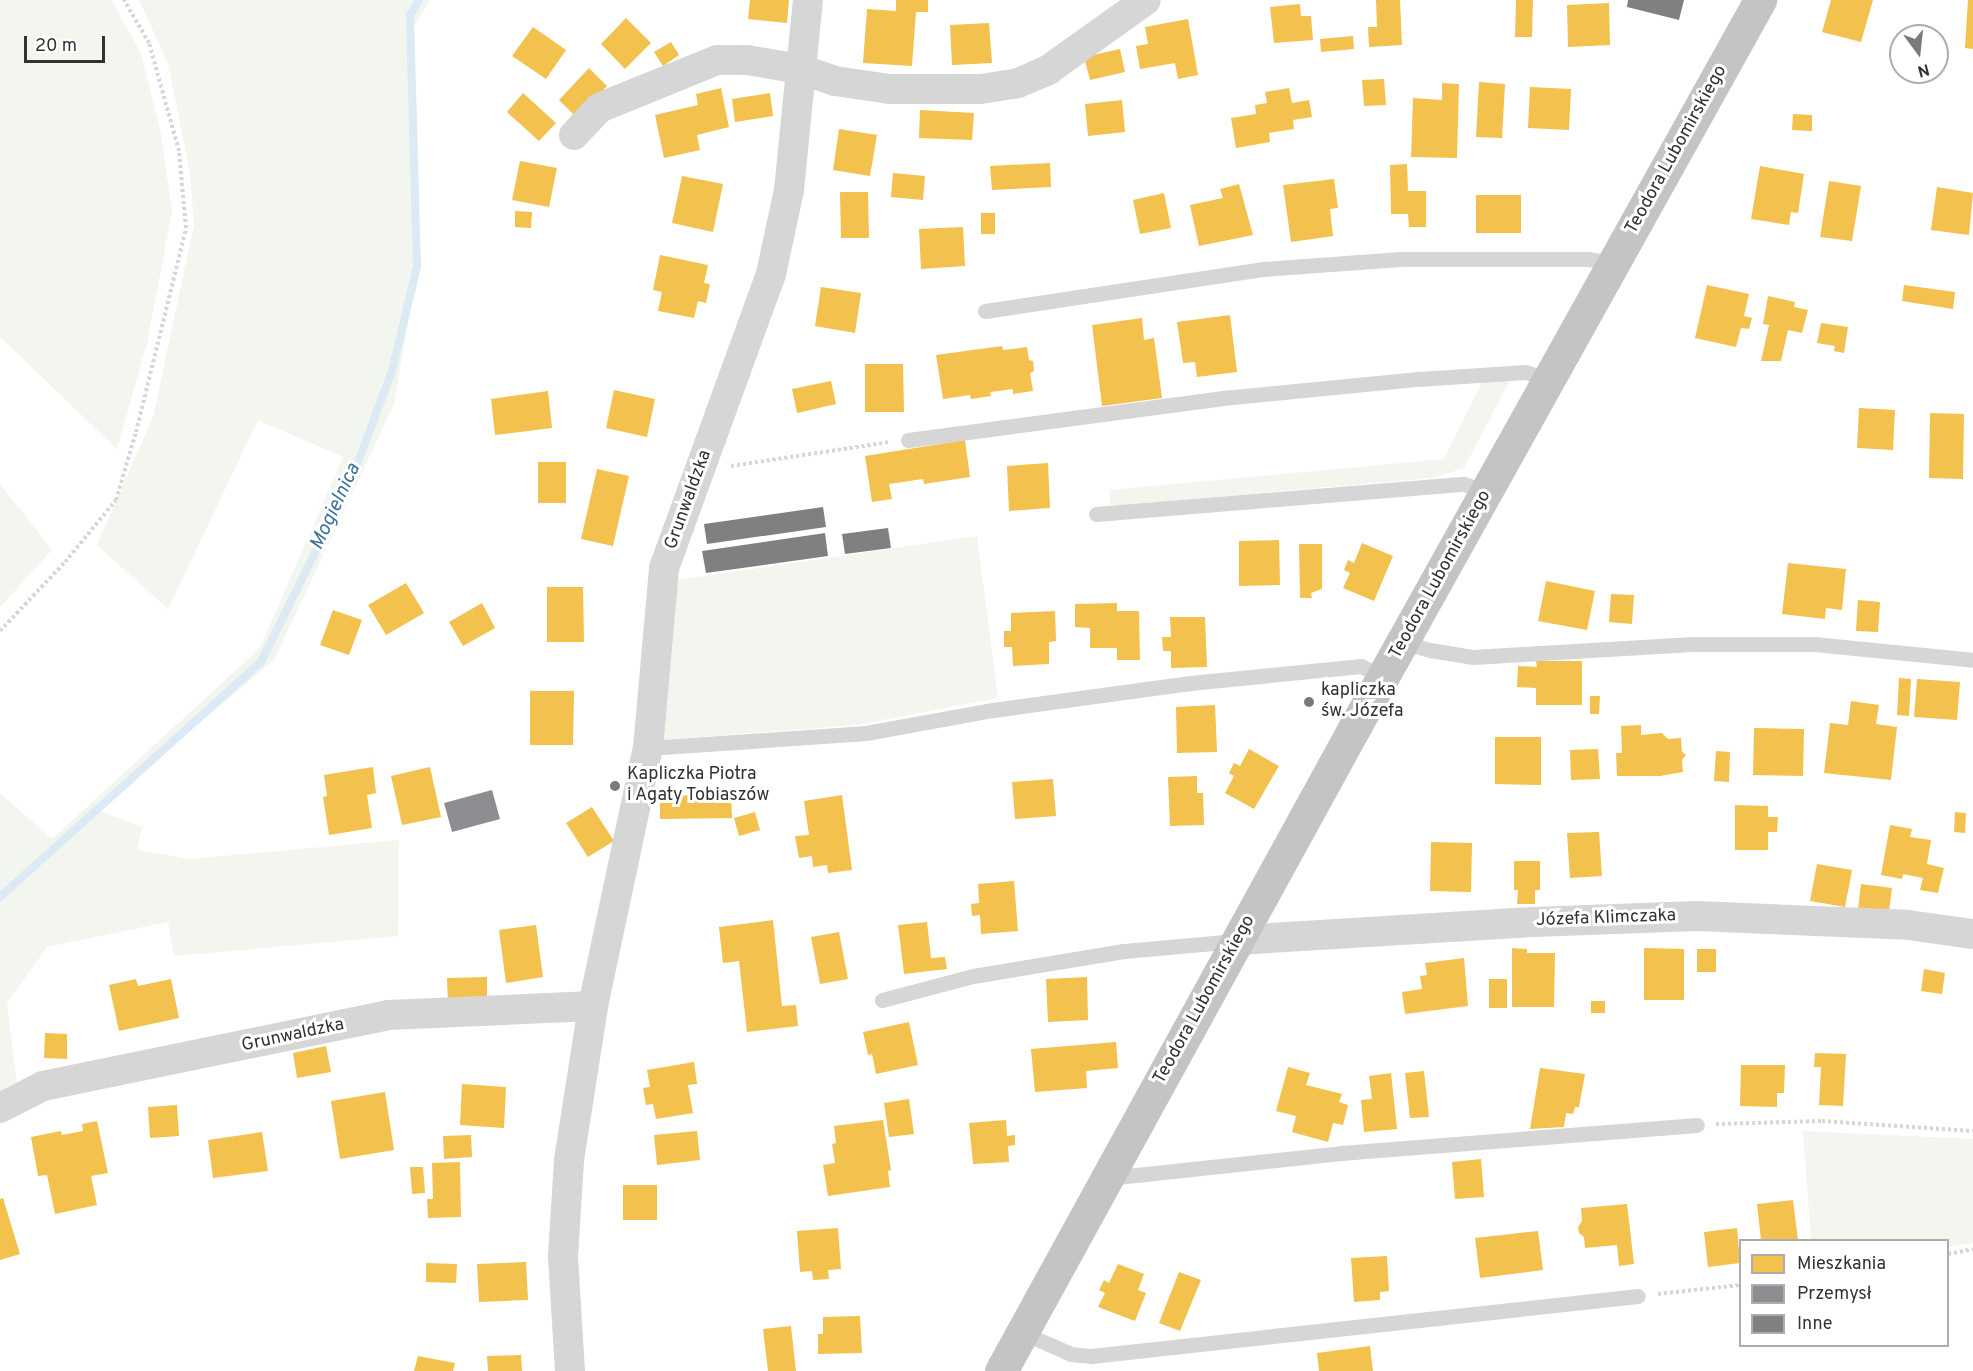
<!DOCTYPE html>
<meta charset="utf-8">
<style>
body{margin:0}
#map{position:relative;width:1973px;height:1371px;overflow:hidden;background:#fff;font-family:Overpass,sans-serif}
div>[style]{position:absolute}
.green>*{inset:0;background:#f2f6ee}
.homes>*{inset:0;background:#f2c14e}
.industry>*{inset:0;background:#8d8d92}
.stream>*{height:8px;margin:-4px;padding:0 4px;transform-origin:4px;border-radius:4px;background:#dbeaf4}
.building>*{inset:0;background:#808080}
.path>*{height:4px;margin-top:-2px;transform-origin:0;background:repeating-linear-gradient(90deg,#d6d6d6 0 3px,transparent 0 6px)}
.lane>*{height:15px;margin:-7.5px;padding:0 7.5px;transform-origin:7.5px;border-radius:7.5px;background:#d6d6d6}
.street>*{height:30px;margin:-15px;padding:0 15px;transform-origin:15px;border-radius:15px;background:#d6d6d6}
.highway>*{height:33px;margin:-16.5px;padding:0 16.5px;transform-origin:16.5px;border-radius:16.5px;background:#c4c4c4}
.dots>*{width:16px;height:16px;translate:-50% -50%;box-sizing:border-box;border:3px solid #fff;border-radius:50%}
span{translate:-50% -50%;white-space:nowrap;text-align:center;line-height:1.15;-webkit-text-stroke:6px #fff;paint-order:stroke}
.street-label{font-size:18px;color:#323232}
.poi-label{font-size:18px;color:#323232}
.left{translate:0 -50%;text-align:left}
.water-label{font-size:20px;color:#39739b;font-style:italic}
.legend{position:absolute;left:1739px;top:1239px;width:210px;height:108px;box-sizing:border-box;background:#fff;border:2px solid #adadad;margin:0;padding:8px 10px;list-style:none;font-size:18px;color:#323232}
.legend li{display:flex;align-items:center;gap:12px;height:30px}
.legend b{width:30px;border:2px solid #adadad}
.north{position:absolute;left:1889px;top:24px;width:60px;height:60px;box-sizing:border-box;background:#fff;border:2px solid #adadad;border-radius:50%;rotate:165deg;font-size:16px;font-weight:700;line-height:24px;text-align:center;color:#323232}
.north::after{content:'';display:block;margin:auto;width:21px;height:27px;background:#7a7a7a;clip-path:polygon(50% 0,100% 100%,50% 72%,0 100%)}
.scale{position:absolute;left:24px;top:36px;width:81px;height:27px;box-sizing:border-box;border:3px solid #323232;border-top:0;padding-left:8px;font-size:18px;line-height:21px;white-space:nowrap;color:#323232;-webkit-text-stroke:4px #fff;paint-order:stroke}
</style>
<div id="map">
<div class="green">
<div style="clip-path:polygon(0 0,111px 0,141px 53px,161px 133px,172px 212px,147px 343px,117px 449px,0 337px)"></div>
<div style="clip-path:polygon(139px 0,430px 0,412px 29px,419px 257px,394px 404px,274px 660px,97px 810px,142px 827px,137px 850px,190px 859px,399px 840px,398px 936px,174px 956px,168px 922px,47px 947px,7px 1003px,17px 1085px,0 1094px,0 793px,52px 839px,260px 648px,343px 457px,258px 420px,168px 609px,97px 545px,153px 417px,194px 225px,190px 173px,168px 64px)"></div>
<div style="clip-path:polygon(1496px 377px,1509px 382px,1464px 468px,1432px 478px,1110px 506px,1110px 490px,1444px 459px,1483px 380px)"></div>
<div style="clip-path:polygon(0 484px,52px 550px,0 607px)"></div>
<div style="clip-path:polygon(977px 536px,998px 698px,856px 725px,662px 740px,677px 580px)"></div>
<div style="clip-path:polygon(1803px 1131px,1973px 1139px,1973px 1243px,1948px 1247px,1948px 1240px,1811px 1240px)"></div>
</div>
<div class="homes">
<div style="clip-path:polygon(750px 0,789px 0,787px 23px,748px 19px)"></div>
<div style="clip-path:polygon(896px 0,928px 0,928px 12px,916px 12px,912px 66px,863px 63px,867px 9px,896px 11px)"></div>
<div style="clip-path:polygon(1376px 0,1400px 0,1402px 45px,1369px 47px,1368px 27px,1377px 27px)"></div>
<div style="clip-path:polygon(1516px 0,1533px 0,1532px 37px,1515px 37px)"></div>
<div style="clip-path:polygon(1831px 0,1873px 0,1861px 42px,1822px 32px)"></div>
<div style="clip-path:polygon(1968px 0,1973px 0,1973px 49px,1965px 48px)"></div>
<div style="clip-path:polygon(1609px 3px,1610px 45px,1568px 47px,1567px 5px)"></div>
<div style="clip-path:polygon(1300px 4px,1301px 16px,1311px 16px,1313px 40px,1274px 43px,1270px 7px)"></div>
<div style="clip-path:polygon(626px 18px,651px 43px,625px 69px,601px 44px)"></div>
<div style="clip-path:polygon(1188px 19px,1198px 75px,1178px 79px,1175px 63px,1140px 69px,1136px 46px,1148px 44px,1145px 27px)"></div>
<div style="clip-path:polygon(989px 23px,992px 63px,952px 65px,950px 25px)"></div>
<div style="clip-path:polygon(533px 27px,566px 50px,546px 79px,512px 56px)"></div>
<div style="clip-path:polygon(1912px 27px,1923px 29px,1922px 36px,1910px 36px)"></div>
<div style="clip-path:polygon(1353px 36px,1354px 49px,1321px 52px,1320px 39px)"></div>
<div style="clip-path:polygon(671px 42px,679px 55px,663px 66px,654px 52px)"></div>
<div style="clip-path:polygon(1120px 49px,1125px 72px,1090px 80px,1084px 57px)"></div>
<div style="clip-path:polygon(589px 68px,607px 86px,577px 118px,559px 100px)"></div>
<div style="clip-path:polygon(1384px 79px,1386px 105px,1364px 106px,1362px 80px)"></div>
<div style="clip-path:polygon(1479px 82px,1505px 84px,1502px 138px,1476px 137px)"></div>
<div style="clip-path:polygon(1442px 83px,1459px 84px,1457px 158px,1411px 157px,1413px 98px,1442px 100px)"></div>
<div style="clip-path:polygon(1530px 87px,1571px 89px,1569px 130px,1528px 128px)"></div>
<div style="clip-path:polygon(721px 88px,729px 127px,697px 135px,700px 150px,664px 158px,655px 115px,698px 105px,696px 94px)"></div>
<div style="clip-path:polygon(1289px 88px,1292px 103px,1309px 100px,1312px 117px,1293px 120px,1294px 129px,1269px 133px,1270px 142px,1236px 148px,1231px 118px,1256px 114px,1255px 105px,1267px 103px,1265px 92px)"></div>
<div style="clip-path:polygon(523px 93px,556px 123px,539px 141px,507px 112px)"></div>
<div style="clip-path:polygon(770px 93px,773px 116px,735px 122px,732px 99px)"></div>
<div style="clip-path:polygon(1122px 100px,1125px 132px,1088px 136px,1085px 104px)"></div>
<div style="clip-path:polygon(920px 110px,974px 113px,972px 140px,919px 138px)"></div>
<div style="clip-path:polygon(1793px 114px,1812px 115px,1812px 131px,1792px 130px)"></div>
<div style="clip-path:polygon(839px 129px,877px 135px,870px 176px,833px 170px)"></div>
<div style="clip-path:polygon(520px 161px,557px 168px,549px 207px,512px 200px)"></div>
<div style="clip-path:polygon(1050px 163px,1051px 187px,992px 190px,990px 166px)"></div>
<div style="clip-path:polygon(1407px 164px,1408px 191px,1426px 191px,1426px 227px,1409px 227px,1408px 214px,1391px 214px,1390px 165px)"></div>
<div style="clip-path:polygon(1760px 166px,1804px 174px,1798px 213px,1791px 212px,1789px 225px,1751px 219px)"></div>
<div style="clip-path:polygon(893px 173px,925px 176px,923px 200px,891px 197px)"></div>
<div style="clip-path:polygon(682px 176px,723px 184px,713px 232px,672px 223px)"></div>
<div style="clip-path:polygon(1334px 179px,1338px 208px,1330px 209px,1333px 236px,1291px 242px,1283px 185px)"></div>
<div style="clip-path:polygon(1829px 181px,1861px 186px,1852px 241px,1820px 237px)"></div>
<div style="clip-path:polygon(1239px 184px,1253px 235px,1199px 246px,1190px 205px,1223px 198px,1220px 189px)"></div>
<div style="clip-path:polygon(1937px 187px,1973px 193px,1969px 235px,1931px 230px)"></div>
<div style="clip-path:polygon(840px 192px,868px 192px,869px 238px,841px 238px)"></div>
<div style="clip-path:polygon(1164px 193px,1171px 228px,1140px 234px,1133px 200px)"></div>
<div style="clip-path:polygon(1476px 195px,1521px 195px,1521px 233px,1476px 233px)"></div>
<div style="clip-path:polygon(515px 211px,532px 212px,531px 228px,515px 227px)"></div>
<div style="clip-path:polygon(981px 213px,995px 213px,995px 234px,981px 234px)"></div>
<div style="clip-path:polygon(963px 227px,965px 266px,921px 269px,919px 229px)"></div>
<div style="clip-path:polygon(660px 255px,708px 265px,704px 283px,710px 284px,706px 303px,698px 301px,694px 318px,658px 311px,662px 292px,653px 290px)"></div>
<div style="clip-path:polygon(1707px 285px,1749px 294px,1744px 316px,1752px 318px,1749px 329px,1741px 328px,1736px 347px,1695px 338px)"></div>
<div style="clip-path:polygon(1904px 285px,1955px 292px,1953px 309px,1902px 301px)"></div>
<div style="clip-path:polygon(821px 287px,861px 293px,855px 333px,815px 326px)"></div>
<div style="clip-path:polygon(1768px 296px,1795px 302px,1794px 307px,1808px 310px,1802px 333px,1788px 330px,1781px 361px,1761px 361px,1769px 325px,1763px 324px)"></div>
<div style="clip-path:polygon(1230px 315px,1237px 372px,1197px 377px,1195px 362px,1183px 363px,1177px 322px)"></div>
<div style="clip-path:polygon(1142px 318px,1144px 340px,1154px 338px,1162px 398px,1102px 406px,1092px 325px)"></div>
<div style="clip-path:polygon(1821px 323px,1848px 327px,1844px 353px,1834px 351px,1835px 346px,1817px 343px)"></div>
<div style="clip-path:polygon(1002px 346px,1003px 350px,1027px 347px,1029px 360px,1033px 361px,1034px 371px,1030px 373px,1033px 391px,1013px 394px,1013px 389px,990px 392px,991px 396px,971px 399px,970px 395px,943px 399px,936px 355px)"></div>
<div style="clip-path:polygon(865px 364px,903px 364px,904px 412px,865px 412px)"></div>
<div style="clip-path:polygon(831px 381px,836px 404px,797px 413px,792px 389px)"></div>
<div style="clip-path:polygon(614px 390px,655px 399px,647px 437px,606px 428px)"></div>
<div style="clip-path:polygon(548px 391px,552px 428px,495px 435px,491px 399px)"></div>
<div style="clip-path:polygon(1859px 408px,1895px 410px,1893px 450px,1857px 448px)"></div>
<div style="clip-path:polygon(1930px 413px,1964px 414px,1963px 479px,1929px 478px)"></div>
<div style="clip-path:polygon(965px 440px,970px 477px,924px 484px,923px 479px,889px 484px,892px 499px,872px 502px,865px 456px)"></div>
<div style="clip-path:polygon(538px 462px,566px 462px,566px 503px,538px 503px)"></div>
<div style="clip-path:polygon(1048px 463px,1050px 508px,1009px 511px,1007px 466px)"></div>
<div style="clip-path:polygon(597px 469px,629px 476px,613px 546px,581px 539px)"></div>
<div style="clip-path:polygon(1279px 540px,1280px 585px,1239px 586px,1239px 541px)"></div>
<div style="clip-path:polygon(1362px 543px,1393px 556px,1374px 601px,1343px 588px,1350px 573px,1344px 570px,1348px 560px,1354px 563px)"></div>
<div style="clip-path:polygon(1299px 544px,1322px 544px,1322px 589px,1311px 593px,1312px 598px,1300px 598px)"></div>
<div style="clip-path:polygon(1788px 563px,1846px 569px,1842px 610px,1826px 608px,1825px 619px,1782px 614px)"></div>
<div style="clip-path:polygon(1546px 581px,1595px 591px,1587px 630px,1538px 621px)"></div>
<div style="clip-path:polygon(406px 583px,424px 613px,386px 635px,368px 605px)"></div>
<div style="clip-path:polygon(547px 587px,583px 587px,584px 642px,547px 642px)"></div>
<div style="clip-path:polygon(1611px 594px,1634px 595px,1632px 624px,1609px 622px)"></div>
<div style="clip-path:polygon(1858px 600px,1880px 602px,1878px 632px,1856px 631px)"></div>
<div style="clip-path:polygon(482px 603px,495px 628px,463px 646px,449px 622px)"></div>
<div style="clip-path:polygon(1117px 603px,1117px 611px,1139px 611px,1140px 660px,1117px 660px,1117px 648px,1090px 648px,1090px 628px,1075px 627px,1075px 604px)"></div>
<div style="clip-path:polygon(333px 610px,362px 620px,349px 655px,320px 645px)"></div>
<div style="clip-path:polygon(1055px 611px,1056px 641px,1049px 642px,1049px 664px,1013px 666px,1012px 647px,1004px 647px,1004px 631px,1011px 631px,1011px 613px)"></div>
<div style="clip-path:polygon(1170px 617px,1205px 617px,1207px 667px,1171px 668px,1171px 651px,1163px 651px,1162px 637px,1171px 637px)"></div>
<div style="clip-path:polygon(1536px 661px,1582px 661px,1582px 705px,1536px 705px,1536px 688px,1517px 687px,1518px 666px,1537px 667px)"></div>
<div style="clip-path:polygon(1899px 678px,1911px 679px,1909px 716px,1897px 715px)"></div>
<div style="clip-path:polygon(1917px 679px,1960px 682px,1957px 720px,1914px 717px)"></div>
<div style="clip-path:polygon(530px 691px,574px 691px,573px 745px,530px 745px)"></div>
<div style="clip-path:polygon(1590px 696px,1600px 696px,1599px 714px,1590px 714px)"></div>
<div style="clip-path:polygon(1851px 701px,1879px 705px,1876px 724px,1897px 727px,1891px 780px,1824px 773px,1830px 723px,1848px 725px)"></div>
<div style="clip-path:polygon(1215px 705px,1217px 752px,1177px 753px,1176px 707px)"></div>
<div style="clip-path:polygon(1641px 725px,1641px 735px,1662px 733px,1668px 739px,1681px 738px,1682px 752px,1686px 755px,1682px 760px,1683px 772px,1660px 776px,1617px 776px,1616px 753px,1622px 753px,1621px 726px)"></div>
<div style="clip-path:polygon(1754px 728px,1804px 729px,1803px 776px,1753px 775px)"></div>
<div style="clip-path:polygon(1495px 737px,1541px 737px,1541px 785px,1495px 784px)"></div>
<div style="clip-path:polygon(1249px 749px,1279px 766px,1254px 809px,1225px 793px,1234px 776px,1229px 773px,1234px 763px,1240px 766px)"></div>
<div style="clip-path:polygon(1598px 749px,1600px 779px,1571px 780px,1570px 750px)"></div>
<div style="clip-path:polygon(1716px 751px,1730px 752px,1729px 782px,1714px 781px)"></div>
<div style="clip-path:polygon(373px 767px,376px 793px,367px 795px,372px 828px,329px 835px,323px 797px,327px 796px,324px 775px)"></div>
<div style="clip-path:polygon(430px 767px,441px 817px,402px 825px,391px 776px)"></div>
<div style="clip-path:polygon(1197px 776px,1197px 793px,1203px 793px,1204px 825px,1170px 826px,1168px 777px)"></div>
<div style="clip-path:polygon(1053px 779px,1056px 816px,1015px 819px,1012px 782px)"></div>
<div style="clip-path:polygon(731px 794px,732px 818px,660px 819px,660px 796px)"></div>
<div style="clip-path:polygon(842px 795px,852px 870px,828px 873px,827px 865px,813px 867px,812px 856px,799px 858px,795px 836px,809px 835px,804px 801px)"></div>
<div style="clip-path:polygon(1735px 805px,1768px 806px,1768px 817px,1778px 817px,1777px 832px,1768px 832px,1768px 850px,1735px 850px)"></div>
<div style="clip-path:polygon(592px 807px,614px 841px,588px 857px,566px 823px)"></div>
<div style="clip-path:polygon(755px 812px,760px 830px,739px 836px,734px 818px)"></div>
<div style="clip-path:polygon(1955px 812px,1966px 813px,1965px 833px,1954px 832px)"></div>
<div style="clip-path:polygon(1890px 825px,1912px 829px,1910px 837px,1931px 840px,1927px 864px,1944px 868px,1938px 893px,1920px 890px,1923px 878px,1903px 874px,1902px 879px,1881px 875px)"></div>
<div style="clip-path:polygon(1599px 832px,1602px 876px,1570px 878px,1567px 833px)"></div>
<div style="clip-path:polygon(1431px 842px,1472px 843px,1471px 892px,1430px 891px)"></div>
<div style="clip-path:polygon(1514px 861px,1540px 861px,1540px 890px,1535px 890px,1535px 904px,1517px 904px,1518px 890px,1514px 890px)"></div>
<div style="clip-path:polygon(1817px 864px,1852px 870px,1845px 907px,1810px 901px)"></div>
<div style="clip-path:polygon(1014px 881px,1018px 931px,981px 934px,980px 915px,972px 916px,971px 904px,979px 903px,978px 884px)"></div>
<div style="clip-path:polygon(1861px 884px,1892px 888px,1889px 912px,1858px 909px)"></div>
<div style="clip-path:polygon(773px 920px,782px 1006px,796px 1005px,798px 1026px,747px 1032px,739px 961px,723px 963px,719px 927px)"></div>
<div style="clip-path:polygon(927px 922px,931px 958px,945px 957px,947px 969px,904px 974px,898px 925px)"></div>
<div style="clip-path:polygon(536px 925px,543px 977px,506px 983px,499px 930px)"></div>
<div style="clip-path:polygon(839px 932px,848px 979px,820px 984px,811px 937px)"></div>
<div style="clip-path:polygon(1512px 948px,1527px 949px,1527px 953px,1555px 953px,1554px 1007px,1512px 1007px)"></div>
<div style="clip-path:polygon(1644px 948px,1684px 949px,1684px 1000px,1644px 1000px)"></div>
<div style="clip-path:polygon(1697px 949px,1716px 949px,1716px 972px,1697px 972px)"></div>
<div style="clip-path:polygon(1464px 958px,1468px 1006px,1405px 1014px,1402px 992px,1422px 989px,1420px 976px,1427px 975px,1425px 963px)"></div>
<div style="clip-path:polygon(1924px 969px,1945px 973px,1942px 994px,1921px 991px)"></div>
<div style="clip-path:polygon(487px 977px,487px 1002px,448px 1003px,447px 978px)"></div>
<div style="clip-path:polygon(1087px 977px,1088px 1020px,1048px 1022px,1046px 979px)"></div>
<div style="clip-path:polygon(136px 979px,138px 986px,171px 979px,179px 1018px,119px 1031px,109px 985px)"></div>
<div style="clip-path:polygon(1489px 979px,1507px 979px,1507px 1008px,1489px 1008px)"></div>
<div style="clip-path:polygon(1591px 1001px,1605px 1001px,1605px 1013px,1591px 1013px)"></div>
<div style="clip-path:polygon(909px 1022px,918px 1065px,876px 1074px,872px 1054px,868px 1055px,863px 1032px)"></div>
<div style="clip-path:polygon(45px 1033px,67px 1034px,67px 1059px,44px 1058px)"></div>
<div style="clip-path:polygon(1116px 1042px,1118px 1068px,1086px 1071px,1087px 1088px,1035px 1092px,1031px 1049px)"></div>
<div style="clip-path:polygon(326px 1046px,331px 1072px,297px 1078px,293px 1053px)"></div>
<div style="clip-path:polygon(1815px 1053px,1846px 1054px,1843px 1106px,1819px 1105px,1821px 1067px,1814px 1067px)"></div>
<div style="clip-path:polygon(694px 1062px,697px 1084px,688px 1085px,693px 1113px,656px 1119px,653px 1104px,646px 1105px,643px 1088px,650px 1087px,647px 1070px)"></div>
<div style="clip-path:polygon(1741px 1065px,1785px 1065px,1784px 1093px,1777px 1093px,1777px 1107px,1740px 1106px)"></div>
<div style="clip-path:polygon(1288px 1067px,1310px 1073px,1306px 1085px,1342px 1094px,1339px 1102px,1348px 1105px,1343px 1125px,1333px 1123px,1328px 1142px,1292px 1132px,1296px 1116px,1276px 1111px)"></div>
<div style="clip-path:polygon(1540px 1068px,1585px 1074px,1579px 1107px,1575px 1107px,1573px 1114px,1566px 1113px,1564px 1127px,1530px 1129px)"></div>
<div style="clip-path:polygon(1424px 1071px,1429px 1117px,1410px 1118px,1405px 1073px)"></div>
<div style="clip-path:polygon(1391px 1073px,1397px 1129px,1364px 1132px,1361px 1100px,1372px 1099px,1369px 1076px)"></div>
<div style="clip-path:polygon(462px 1084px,506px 1087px,504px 1128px,460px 1125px)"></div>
<div style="clip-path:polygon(385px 1092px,394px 1150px,340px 1159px,331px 1101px)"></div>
<div style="clip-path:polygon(909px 1099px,914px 1134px,889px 1137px,884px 1103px)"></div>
<div style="clip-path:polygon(177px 1105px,179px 1136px,150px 1138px,148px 1107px)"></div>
<div style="clip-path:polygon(883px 1120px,891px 1170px,888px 1171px,890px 1187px,828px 1196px,823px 1165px,835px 1163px,832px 1144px,836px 1143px,834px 1126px)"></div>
<div style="clip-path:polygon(1006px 1120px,1007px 1136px,1015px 1135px,1015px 1145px,1008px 1146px,1009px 1162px,973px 1164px,969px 1123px)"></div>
<div style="clip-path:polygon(97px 1121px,108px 1173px,91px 1176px,97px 1205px,55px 1214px,47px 1175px,38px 1176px,31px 1137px,61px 1131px,62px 1135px,83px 1131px,82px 1124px)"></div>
<div style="clip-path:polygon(697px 1131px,700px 1160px,657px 1165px,654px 1135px)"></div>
<div style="clip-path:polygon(262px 1132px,268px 1171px,213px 1178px,208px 1140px)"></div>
<div style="clip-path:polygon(471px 1135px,472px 1157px,444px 1159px,443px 1136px)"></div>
<div style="clip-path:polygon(1481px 1159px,1484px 1197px,1455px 1199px,1452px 1162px)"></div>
<div style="clip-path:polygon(460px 1162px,461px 1217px,428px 1218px,427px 1199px,433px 1199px,432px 1163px)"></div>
<div style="clip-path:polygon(410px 1167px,423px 1167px,425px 1193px,412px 1194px)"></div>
<div style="clip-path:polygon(623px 1185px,657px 1185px,657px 1220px,623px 1220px)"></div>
<div style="clip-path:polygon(3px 1198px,20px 1254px,0 1260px,0 1199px)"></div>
<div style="clip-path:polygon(1793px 1200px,1798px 1240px,1761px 1240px,1757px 1204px)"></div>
<div style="clip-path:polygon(1627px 1204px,1634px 1264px,1619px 1266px,1617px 1245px,1585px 1248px,1584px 1237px,1579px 1233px,1578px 1227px,1582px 1221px,1581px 1208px)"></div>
<div style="clip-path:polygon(838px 1228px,841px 1269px,828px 1270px,829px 1279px,813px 1280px,812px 1271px,800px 1272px,797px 1231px)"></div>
<div style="clip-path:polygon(1737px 1228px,1740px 1263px,1708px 1267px,1704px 1232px)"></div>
<div style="clip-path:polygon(1538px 1231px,1543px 1270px,1480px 1278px,1475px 1238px)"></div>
<div style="clip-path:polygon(1387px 1256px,1389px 1291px,1380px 1292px,1380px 1300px,1354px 1302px,1351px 1258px)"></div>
<div style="clip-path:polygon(526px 1262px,528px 1300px,479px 1302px,477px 1264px)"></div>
<div style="clip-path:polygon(426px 1263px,457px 1264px,456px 1283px,426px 1282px)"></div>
<div style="clip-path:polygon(1118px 1264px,1144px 1274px,1138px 1290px,1146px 1293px,1135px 1321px,1098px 1307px,1105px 1293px,1099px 1290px,1104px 1280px,1109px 1283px)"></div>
<div style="clip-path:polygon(1179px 1272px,1201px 1280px,1180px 1331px,1159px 1323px)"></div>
<div style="clip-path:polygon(860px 1316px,862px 1353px,818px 1354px,818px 1334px,823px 1334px,823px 1317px)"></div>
<div style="clip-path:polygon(791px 1326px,796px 1371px,768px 1371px,763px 1329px)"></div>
<div style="clip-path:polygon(1370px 1346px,1373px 1371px,1319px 1371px,1317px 1353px)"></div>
<div style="clip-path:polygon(521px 1355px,522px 1371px,488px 1371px,487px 1356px)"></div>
<div style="clip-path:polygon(418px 1356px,455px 1363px,453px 1371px,414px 1371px)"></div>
</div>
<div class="industry">
<div style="clip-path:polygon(492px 790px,500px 819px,452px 832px,444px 803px)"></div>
</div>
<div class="stream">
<div style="left:0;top:897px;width:351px;rotate:-42deg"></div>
<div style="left:261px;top:662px;width:205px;rotate:-63.7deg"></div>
<div style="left:352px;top:478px;width:114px;rotate:-69.5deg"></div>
<div style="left:392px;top:371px;width:107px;rotate:-76.5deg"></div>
<div style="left:417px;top:267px;width:252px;rotate:-91.6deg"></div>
<div style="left:410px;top:15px;width:17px;rotate:-59deg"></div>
</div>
<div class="building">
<div style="clip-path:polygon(1628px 0,1684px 0,1679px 20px,1627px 7px)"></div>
<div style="clip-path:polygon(823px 507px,826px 527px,707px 544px,704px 524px)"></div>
<div style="clip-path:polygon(888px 528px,891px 548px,845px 554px,842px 534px)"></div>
<div style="clip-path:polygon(825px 533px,828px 556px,706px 573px,702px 551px)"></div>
</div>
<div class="path">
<div style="left:731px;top:466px;width:161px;rotate:-8.6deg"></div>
<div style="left:0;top:631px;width:95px;rotate:-46.7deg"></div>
<div style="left:65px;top:562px;width:80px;rotate:-50.6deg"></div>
<div style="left:116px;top:500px;width:71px;rotate:-73.6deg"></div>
<div style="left:136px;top:432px;width:210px;rotate:-76.2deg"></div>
<div style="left:186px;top:228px;width:77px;rotate:-95.2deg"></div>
<div style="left:179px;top:151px;width:112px;rotate:-105.5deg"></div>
<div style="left:149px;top:43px;width:50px;rotate:-120.2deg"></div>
<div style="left:1716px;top:1124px;width:106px;rotate:-1.6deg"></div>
<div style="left:1822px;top:1121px;width:151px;rotate:3.8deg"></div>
<div style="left:1948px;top:1254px;width:25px;rotate:-11deg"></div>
<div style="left:1658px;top:1294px;width:82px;rotate:-6.3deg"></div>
</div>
<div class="lane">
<div style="left:985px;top:311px;width:282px;rotate:-8.6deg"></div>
<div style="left:1264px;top:269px;width:137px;rotate:-4.2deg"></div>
<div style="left:1401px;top:259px;width:187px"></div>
<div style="left:1588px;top:259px;width:25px;rotate:9deg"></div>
<div style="left:908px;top:440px;width:318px;rotate:-7.6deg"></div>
<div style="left:1223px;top:398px;width:196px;rotate:-5.6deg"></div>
<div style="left:1418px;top:379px;width:108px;rotate:-3.7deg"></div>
<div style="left:1526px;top:372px;width:24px;rotate:19deg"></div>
<div style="left:1096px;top:514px;width:369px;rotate:-4.7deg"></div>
<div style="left:1464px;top:484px;width:24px;rotate:19deg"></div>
<div style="left:1403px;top:642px;width:28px;rotate:17deg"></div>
<div style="left:1430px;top:650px;width:44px;rotate:9.2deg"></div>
<div style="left:1473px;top:657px;width:220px;rotate:-3.4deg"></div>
<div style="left:1693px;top:644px;width:121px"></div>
<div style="left:1814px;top:644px;width:160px;rotate:5.7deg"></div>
<div style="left:648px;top:748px;width:219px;rotate:-3.9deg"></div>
<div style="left:866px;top:733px;width:129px;rotate:-10.3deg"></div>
<div style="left:993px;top:710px;width:199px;rotate:-7.8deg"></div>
<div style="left:1190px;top:683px;width:172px;rotate:-5.7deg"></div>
<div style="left:1361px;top:666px;width:25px;rotate:27deg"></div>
<div style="left:882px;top:1000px;width:94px;rotate:-14.8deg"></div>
<div style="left:973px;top:976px;width:153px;rotate:-9.4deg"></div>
<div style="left:1124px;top:951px;width:112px;rotate:-5.1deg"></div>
<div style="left:1108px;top:1178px;width:234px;rotate:-6.1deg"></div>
<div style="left:1341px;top:1153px;width:357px;rotate:-4.5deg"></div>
<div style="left:1021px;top:1332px;width:55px;rotate:23.7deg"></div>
<div style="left:1071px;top:1354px;width:20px;rotate:6deg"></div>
<div style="left:1091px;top:1356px;width:550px;rotate:-6.26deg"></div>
</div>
<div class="street">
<div style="left:574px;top:135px;width:37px;rotate:-47deg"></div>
<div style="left:599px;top:108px;width:127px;rotate:-22.1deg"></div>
<div style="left:717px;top:60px;width:30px"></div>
<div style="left:747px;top:60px;width:54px;rotate:9.6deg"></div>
<div style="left:800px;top:69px;width:37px;rotate:19deg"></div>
<div style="left:835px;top:81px;width:55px;rotate:8.4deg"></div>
<div style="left:889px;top:89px;width:92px"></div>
<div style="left:981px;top:89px;width:37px;rotate:-9deg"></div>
<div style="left:1018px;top:83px;width:33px;rotate:-23deg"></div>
<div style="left:1048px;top:70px;width:120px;rotate:-35.5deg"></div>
<div style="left:1238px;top:940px;width:296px;rotate:-3.5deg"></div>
<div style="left:1533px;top:922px;width:164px;rotate:-2.1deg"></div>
<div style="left:1697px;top:916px;width:211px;rotate:2.4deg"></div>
<div style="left:1908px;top:925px;width:66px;rotate:7.9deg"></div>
<div style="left:0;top:1108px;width:48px;rotate:-27.1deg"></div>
<div style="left:43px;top:1086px;width:352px;rotate:-11.6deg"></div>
<div style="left:388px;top:1015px;width:205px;rotate:-2.5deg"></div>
<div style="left:570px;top:1371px;width:115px;rotate:-93.5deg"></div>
<div style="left:563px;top:1256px;width:96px;rotate:-86.4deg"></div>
<div style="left:569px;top:1160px;width:156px;rotate:-81.1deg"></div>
<div style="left:593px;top:1006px;width:264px;rotate:-78deg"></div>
<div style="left:648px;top:748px;width:181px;rotate:-84.9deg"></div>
<div style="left:664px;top:568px;width:313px;rotate:-70deg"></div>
<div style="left:771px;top:274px;width:86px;rotate:-77.9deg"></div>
<div style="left:789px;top:190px;width:191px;rotate:-84.3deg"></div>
</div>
<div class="highway">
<div style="left:1001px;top:1371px;width:739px;rotate:-61.22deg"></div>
<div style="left:1357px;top:723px;width:828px;rotate:-60.86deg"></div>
</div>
<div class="dots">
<div style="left:1309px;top:702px;background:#7a7a7a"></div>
<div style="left:615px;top:786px;background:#7a7a7a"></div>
</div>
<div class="street-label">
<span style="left:1677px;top:150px;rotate:-61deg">Teodora Lubomirskiego</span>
<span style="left:689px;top:500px;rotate:-70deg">Grunwaldzka</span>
<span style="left:1441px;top:575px;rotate:-61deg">Teodora Lubomirskiego</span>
<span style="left:1606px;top:919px;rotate:-2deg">Józefa Klimczaka</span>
<span style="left:1205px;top:1000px;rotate:-61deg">Teodora Lubomirskiego</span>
<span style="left:293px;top:1036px;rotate:-12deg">Grunwaldzka</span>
</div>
<div class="poi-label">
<span class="left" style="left:1321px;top:702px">kapliczka<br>św. Józefa</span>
<span class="left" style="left:627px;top:786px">Kapliczka Piotra<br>i Agaty Tobiaszów</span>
</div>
<div class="water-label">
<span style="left:336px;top:507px;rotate:-65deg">Mogielnica</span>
</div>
<ul class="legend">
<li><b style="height:16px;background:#f2c14e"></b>Mieszkania</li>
<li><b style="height:16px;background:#8d8d92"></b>Przemysł</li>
<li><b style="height:16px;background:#808080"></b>Inne</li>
</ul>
<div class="north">N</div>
<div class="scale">20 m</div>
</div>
